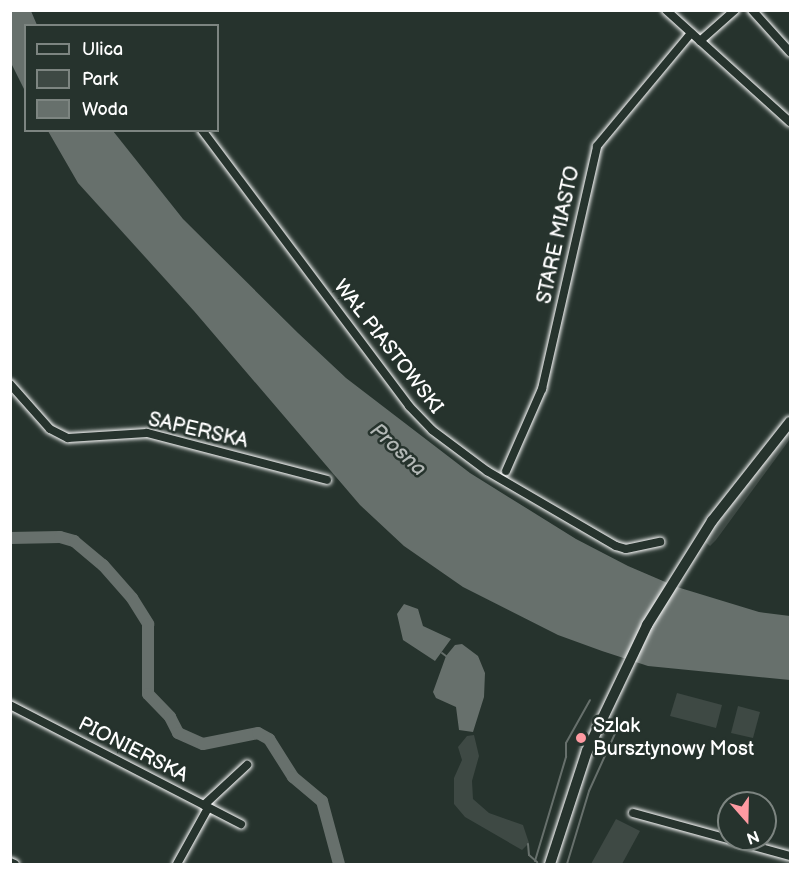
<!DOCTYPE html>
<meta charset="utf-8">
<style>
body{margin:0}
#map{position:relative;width:801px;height:875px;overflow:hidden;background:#26332d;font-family:"Balsamiq Sans",sans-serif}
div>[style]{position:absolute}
.green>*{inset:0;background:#3e4944}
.water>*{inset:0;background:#67706c}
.stream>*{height:2px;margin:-1px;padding:0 1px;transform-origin:1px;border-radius:1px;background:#67706c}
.river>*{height:12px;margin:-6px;padding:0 6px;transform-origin:6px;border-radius:6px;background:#67706c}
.roads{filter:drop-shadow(0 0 2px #fff) drop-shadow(0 0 2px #fff)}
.street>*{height:8px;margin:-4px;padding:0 4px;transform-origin:4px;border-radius:4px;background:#26332d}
.secondary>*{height:10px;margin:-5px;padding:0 5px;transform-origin:5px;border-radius:5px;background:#26332d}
.dots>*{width:16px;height:16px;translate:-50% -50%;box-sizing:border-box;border:3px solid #26332d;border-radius:50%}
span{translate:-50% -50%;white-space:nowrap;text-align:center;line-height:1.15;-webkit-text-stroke:5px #26332d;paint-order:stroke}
.street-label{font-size:20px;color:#fff}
.poi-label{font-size:20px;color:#fff}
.left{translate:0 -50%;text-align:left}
.water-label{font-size:21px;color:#b3b8b6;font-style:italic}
.frame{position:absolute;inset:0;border:12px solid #fff;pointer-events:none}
.legend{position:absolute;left:24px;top:24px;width:195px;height:108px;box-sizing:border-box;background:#26332d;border:2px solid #7d8581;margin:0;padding:8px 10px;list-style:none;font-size:18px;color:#fff}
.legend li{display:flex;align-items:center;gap:12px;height:30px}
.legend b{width:30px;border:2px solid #7d8581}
.north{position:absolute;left:717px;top:791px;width:60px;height:60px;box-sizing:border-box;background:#26332d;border:2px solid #7d8581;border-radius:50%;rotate:160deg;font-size:16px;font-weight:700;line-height:24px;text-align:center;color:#fff}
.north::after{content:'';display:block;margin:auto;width:21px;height:27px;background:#ff9aa2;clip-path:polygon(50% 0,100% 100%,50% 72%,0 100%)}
</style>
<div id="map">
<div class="green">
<div style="clip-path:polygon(790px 428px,790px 439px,716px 540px,710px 546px,705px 542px,697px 556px,694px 554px)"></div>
<div style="clip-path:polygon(677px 693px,722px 705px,716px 728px,670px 716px)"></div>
<div style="clip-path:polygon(738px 706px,760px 712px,753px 738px,731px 733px)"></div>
<div style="clip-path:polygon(474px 735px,479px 756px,472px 781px,473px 799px,489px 813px,523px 825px,529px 843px,522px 850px,465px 817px,454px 804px,454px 778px,462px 760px,458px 747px,467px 736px)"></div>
<div style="clip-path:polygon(616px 819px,640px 831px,622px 864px,591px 864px)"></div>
</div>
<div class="water">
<div style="clip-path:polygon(11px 10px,31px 11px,37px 25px,26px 26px,25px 91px,11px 63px)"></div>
<div style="clip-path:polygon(48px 131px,113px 131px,183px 219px,298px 333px,346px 378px,470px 473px,576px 539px,628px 566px,677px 587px,759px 612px,790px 616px,790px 680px,648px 666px,602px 651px,558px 635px,463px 587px,404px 546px,360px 505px,194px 311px,78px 183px)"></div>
<div style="clip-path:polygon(404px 604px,418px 609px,423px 626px,451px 639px,435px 661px,403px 640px,397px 614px)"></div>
<div style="clip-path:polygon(462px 644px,478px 656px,485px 673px,484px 697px,473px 732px,459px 730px,456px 707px,436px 698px,433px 692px,446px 656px,455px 645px)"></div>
</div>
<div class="stream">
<div style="left:442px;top:653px;width:5px;rotate:37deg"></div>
<div style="left:528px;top:844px;width:11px;rotate:85deg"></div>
<div style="left:529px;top:855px;width:11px;rotate:41deg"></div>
<div style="left:535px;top:861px;width:109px;rotate:-73.4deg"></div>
<div style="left:566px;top:757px;width:14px;rotate:-90deg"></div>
<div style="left:566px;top:743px;width:49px;rotate:-60.8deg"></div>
<div style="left:567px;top:864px;width:76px;rotate:-73.2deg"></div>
<div style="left:589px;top:791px;width:72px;rotate:-65.6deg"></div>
</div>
<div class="river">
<div style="left:10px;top:538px;width:50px;rotate:-1.1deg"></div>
<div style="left:60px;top:537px;width:15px;rotate:16deg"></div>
<div style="left:74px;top:541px;width:38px;rotate:40deg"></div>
<div style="left:103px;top:565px;width:44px;rotate:48.7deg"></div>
<div style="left:132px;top:598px;width:31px;rotate:58deg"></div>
<div style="left:148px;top:624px;width:70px;rotate:90deg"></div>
<div style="left:148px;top:694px;width:32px;rotate:46deg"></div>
<div style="left:170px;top:717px;width:18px;rotate:63deg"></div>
<div style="left:178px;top:733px;width:27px;rotate:24deg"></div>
<div style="left:203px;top:744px;width:56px;rotate:-11.3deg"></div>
<div style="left:258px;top:733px;width:13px;rotate:29deg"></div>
<div style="left:269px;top:739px;width:45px;rotate:57.7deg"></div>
<div style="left:293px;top:777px;width:38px;rotate:40deg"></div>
<div style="left:322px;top:801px;width:65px;rotate:74.9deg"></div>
</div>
<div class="roads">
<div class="street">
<div style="left:666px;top:10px;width:167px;rotate:42.1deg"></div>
<div style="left:752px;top:10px;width:57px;rotate:47.9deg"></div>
<div style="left:700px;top:41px;width:47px;rotate:-41.5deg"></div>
<div style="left:202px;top:130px;width:345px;rotate:53.1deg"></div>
<div style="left:409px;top:406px;width:33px;rotate:46deg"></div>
<div style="left:432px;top:430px;width:69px;rotate:36.7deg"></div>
<div style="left:487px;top:471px;width:149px;rotate:30.2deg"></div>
<div style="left:616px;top:546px;width:10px;rotate:17deg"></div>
<div style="left:626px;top:549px;width:35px;rotate:-12deg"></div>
<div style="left:10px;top:384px;width:60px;rotate:48.4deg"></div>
<div style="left:50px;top:429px;width:20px;rotate:27deg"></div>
<div style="left:68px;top:438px;width:79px;rotate:-3.6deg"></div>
<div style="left:147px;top:433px;width:186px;rotate:14.6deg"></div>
<div style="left:506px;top:471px;width:90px;rotate:-66.3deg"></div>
<div style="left:542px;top:389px;width:249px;rotate:-77.2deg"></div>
<div style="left:597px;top:146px;width:147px;rotate:-50.2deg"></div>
<div style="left:10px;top:705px;width:260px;rotate:27.3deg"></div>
<div style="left:204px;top:805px;width:59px;rotate:-42.9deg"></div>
<div style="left:633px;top:813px;width:163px;rotate:15.3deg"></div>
<div style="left:10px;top:862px;width:5px;rotate:22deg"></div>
<div style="left:177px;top:864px;width:64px;rotate:-61deg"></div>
</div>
<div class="secondary">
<div style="left:550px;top:864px;width:119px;rotate:-71.9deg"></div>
<div style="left:587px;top:751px;width:140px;rotate:-64.5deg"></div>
<div style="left:647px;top:625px;width:123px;rotate:-58deg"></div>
<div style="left:712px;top:521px;width:126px;rotate:-51.8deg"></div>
</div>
</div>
<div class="dots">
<div style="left:581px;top:738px;background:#ff9aa2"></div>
</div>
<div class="street-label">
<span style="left:559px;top:235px;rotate:-78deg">STARE MIASTO</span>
<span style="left:388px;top:347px;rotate:52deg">WAŁ PIASTOWSKI</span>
<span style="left:198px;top:431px;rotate:13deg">SAPERSKA</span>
<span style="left:133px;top:750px;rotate:27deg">PIONIERSKA</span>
</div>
<div class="poi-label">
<span class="left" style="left:593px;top:738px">Szlak<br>Bursztynowy Most</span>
</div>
<div class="water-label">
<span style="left:398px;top:450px;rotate:42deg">Prosna</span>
</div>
<div class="frame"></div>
<ul class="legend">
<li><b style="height:8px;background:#26332d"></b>Ulica</li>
<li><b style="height:16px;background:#3e4944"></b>Park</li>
<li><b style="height:16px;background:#67706c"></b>Woda</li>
</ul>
<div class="north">N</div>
</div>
